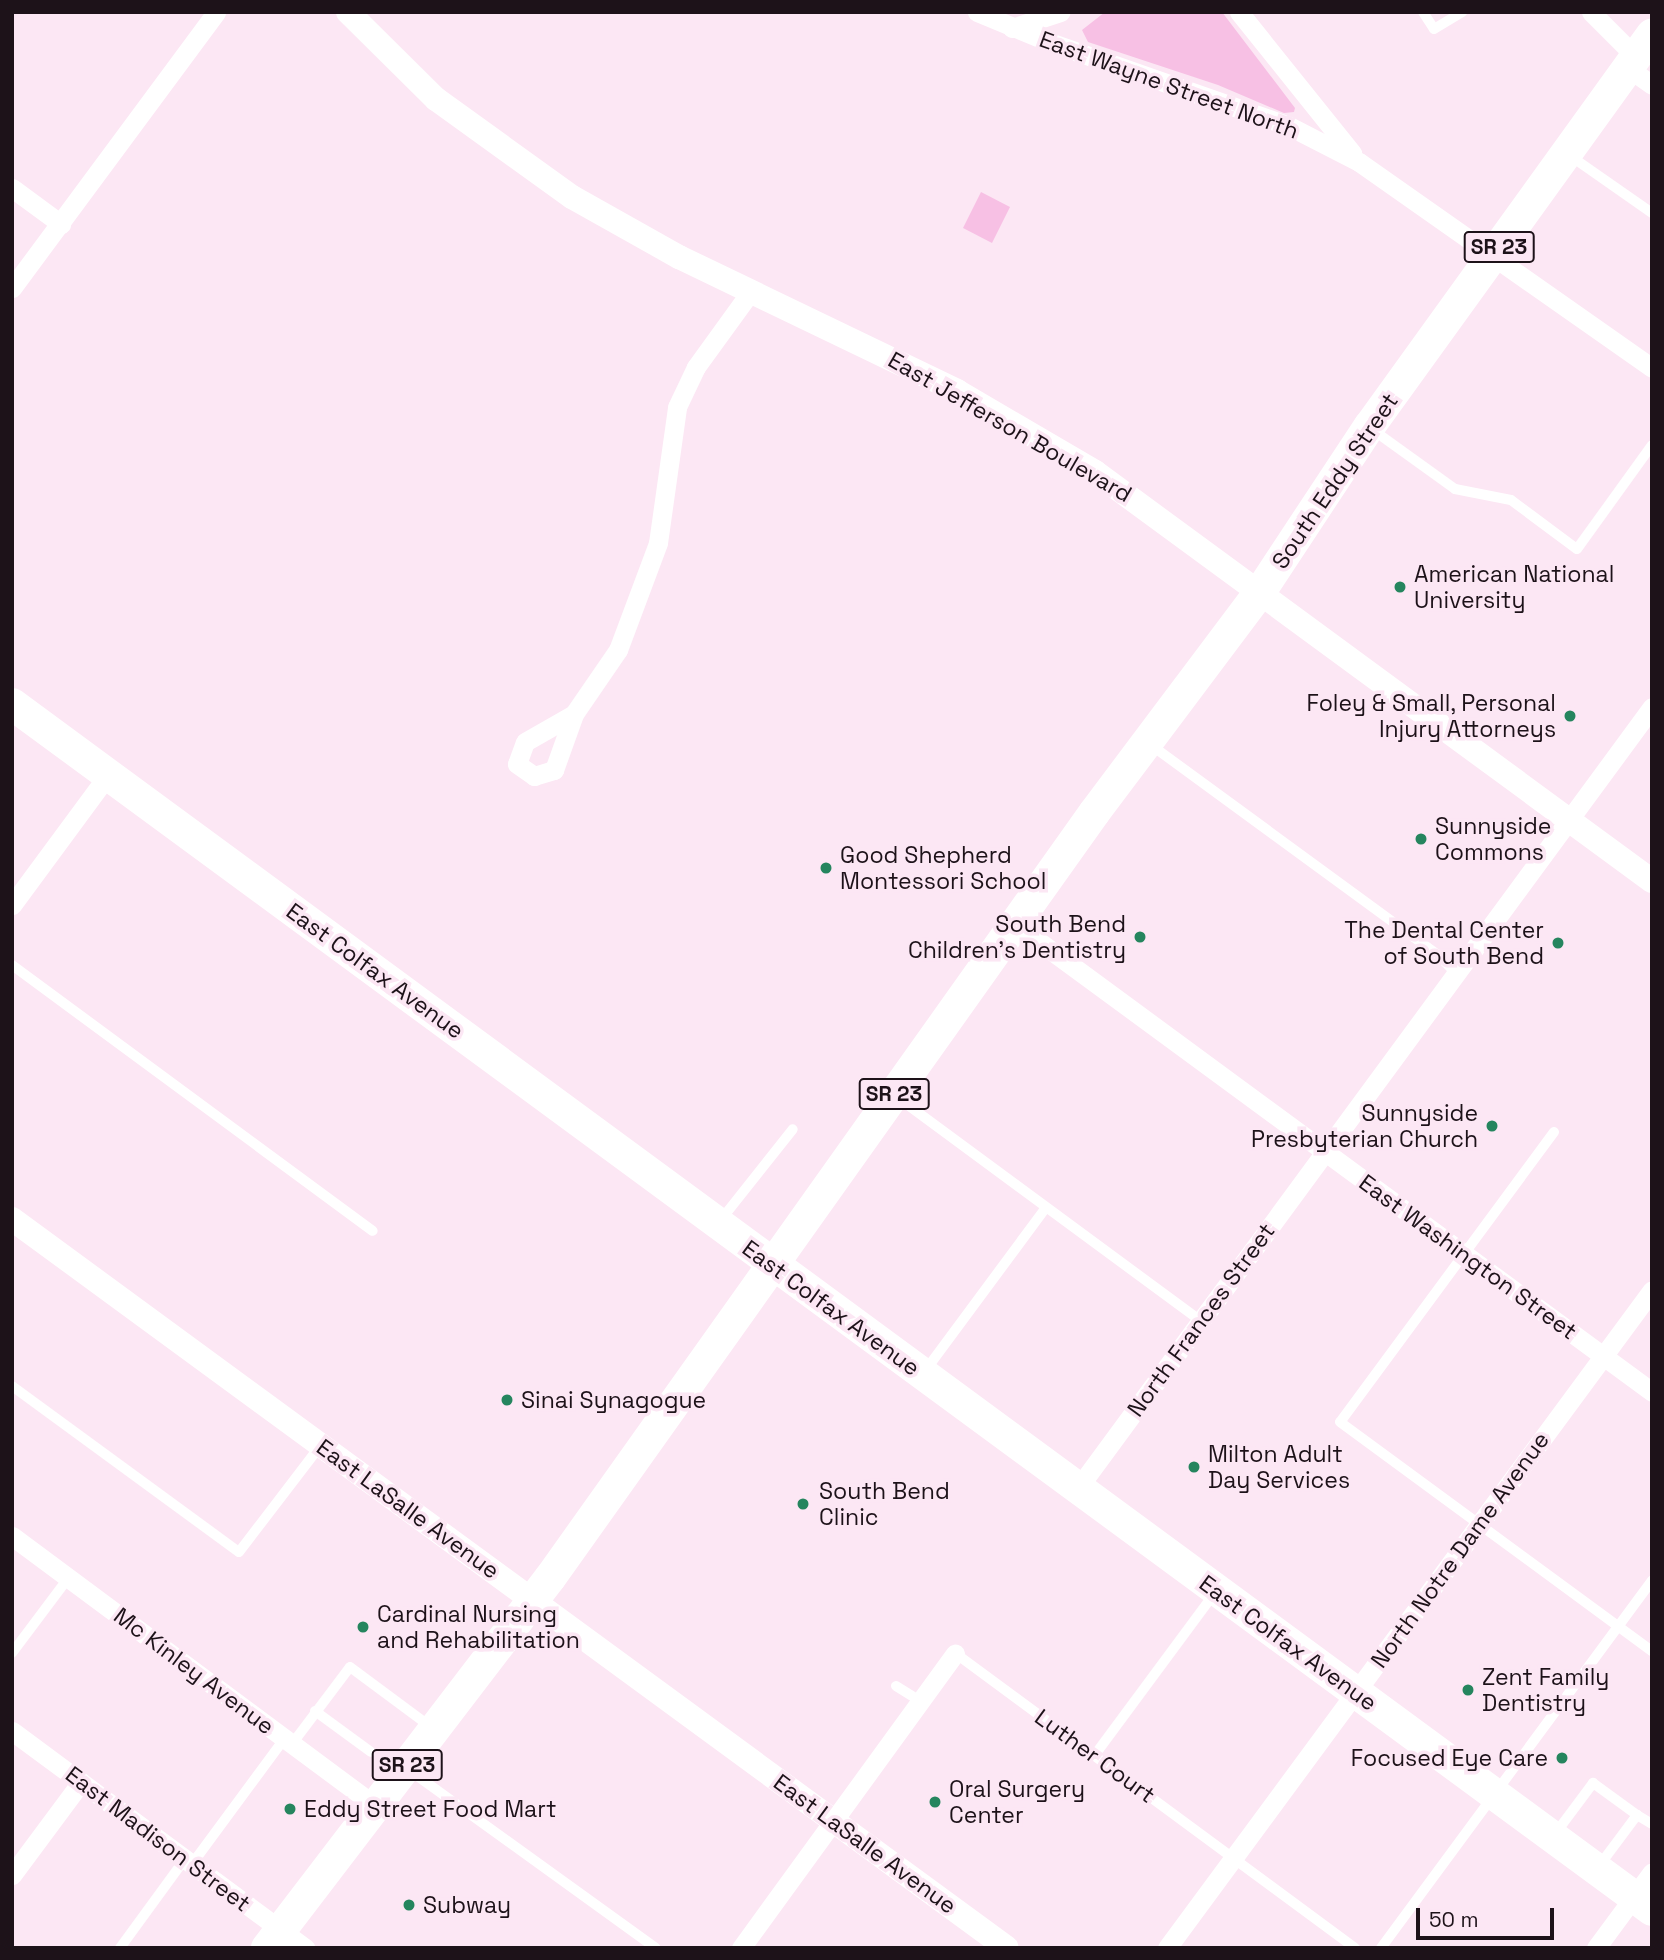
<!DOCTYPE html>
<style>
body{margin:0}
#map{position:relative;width:1664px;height:1960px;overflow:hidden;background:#fce7f4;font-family:"Space Grotesk",sans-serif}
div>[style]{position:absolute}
.green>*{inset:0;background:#f7c0e4}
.service>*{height:10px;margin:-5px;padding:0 5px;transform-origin:5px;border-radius:5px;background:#fff}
.minor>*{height:19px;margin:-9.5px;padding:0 9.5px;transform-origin:9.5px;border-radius:9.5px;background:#fff}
.tertiary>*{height:24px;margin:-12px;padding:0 12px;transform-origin:12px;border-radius:12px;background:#fff}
.primary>*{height:32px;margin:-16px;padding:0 16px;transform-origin:16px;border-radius:16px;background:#fff}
.dots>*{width:19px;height:19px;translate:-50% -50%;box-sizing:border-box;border:4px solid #fce7f4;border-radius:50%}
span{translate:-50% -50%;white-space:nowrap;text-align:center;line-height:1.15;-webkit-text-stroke:7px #fce7f4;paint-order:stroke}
.shield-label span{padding:2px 5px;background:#fce7f4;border:2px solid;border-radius:5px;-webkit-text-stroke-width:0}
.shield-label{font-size:21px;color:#1d1219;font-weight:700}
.street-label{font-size:23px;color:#1d1219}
.poi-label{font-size:23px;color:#1d1219}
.left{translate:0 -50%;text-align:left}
.right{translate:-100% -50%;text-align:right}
.frame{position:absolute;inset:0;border:14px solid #1d1219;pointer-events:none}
.scale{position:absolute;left:1416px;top:1908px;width:138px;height:32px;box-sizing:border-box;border:4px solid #1d1219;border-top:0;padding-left:9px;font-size:21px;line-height:24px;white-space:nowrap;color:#1d1219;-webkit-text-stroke:5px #fce7f4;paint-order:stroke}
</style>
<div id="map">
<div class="green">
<div style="clip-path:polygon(1105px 12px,1222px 12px,1295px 108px,1294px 112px,1284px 113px,1218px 85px,1088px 42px,1082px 30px)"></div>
<div style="clip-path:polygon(981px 192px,1010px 207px,992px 243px,963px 228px)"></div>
</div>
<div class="service">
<div style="left:1423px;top:12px;width:20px;rotate:57deg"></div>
<div style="left:1434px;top:29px;width:33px;rotate:-31deg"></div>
<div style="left:1569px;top:155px;width:101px;rotate:34.9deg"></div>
<div style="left:1373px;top:430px;width:101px;rotate:35.7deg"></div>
<div style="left:1455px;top:489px;width:57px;rotate:11.1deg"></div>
<div style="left:1511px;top:500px;width:82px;rotate:36.6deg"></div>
<div style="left:1577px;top:549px;width:128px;rotate:-54.2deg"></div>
<div style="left:1151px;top:745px;width:354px;rotate:36.2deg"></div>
<div style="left:1437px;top:954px;width:27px;rotate:45deg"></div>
<div style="left:12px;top:965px;width:448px;rotate:36.4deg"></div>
<div style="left:897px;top:1097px;width:378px;rotate:36.4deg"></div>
<div style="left:1554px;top:1132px;width:360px;rotate:126.4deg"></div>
<div style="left:1340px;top:1422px;width:387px;rotate:36.3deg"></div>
<div style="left:720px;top:1221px;width:117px;rotate:-51.6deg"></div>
<div style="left:925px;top:1371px;width:202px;rotate:-53.5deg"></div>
<div style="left:12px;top:1386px;width:281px;rotate:36.2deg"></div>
<div style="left:239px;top:1552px;width:133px;rotate:-52.6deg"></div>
<div style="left:12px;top:1653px;width:95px;rotate:-53.1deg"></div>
<div style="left:955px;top:1653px;width:497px;rotate:36.4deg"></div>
<div style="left:896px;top:1686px;width:28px;rotate:32deg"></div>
<div style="left:315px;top:1711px;width:69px;rotate:36.2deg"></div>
<div style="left:292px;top:1744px;width:96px;rotate:-53deg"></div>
<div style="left:350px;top:1667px;width:102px;rotate:36.6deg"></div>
<div style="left:1094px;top:1756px;width:202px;rotate:-53.5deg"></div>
<div style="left:409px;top:1770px;width:304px;rotate:35.8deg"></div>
<div style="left:1555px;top:1834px;width:64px;rotate:-53.3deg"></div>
<div style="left:1593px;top:1783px;width:54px;rotate:36deg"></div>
<div style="left:192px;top:1864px;width:157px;rotate:-53.6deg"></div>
<div style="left:1599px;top:1866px;width:64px;rotate:-53.3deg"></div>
<div style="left:1637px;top:1815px;width:17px;rotate:31deg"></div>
<div style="left:120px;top:1948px;width:110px;rotate:-53.9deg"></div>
<div style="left:1381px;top:1948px;width:457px;rotate:-53.6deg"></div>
</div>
<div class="minor">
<div style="left:977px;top:12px;width:81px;rotate:22.5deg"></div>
<div style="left:1052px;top:43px;width:251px;rotate:19.3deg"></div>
<div style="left:1289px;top:126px;width:79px;rotate:27.2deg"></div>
<div style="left:1359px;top:162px;width:358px;rotate:35.1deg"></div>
<div style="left:1239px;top:12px;width:181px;rotate:51.3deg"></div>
<div style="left:1591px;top:12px;width:64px;rotate:45deg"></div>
<div style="left:1012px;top:28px;width:51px;rotate:-18.4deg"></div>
<div style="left:1628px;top:68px;width:29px;rotate:35deg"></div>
<div style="left:12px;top:188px;width:61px;rotate:36.3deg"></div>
<div style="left:12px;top:288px;width:343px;rotate:-53.5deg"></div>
<div style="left:574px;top:714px;width:56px;rotate:150.3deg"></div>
<div style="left:525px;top:742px;width:23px;rotate:110deg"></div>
<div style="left:517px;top:764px;width:21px;rotate:35deg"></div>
<div style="left:534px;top:776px;width:21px;rotate:-17deg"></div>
<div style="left:554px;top:770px;width:59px;rotate:-70.3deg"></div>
<div style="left:574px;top:714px;width:78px;rotate:-55.5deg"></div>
<div style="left:618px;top:650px;width:114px;rotate:-69.5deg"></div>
<div style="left:658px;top:543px;width:137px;rotate:-82deg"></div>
<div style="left:677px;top:407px;width:44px;rotate:-64.6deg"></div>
<div style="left:696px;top:367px;width:94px;rotate:-54.1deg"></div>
<div style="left:12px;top:905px;width:162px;rotate:-53.6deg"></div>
<div style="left:1015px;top:924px;width:790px;rotate:36.3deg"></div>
<div style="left:1078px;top:1488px;width:969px;rotate:-53.69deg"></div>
<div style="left:12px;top:1536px;width:452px;rotate:36.6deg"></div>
<div style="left:12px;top:1731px;width:365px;rotate:36.5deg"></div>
<div style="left:12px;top:1875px;width:116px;rotate:-53.4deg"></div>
<div style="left:741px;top:1948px;width:364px;rotate:-54deg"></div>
<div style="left:1167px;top:1948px;width:817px;rotate:-53.61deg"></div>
<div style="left:1596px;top:1948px;width:94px;rotate:-53.6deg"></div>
</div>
<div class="tertiary">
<div style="left:348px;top:12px;width:124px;rotate:44.7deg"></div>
<div style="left:436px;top:99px;width:168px;rotate:35.8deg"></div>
<div style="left:572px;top:197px;width:123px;rotate:29.3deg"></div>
<div style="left:679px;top:257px;width:309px;rotate:25.7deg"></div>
<div style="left:957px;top:391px;width:160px;rotate:30.4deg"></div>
<div style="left:1095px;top:472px;width:691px;rotate:36.29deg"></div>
<div style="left:12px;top:1219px;width:1233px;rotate:36.23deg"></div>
</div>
<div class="primary">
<div style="left:12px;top:704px;width:2036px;rotate:36.33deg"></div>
<div style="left:267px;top:1948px;width:466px;rotate:-52.6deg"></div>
<div style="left:550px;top:1578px;width:939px;rotate:-54.58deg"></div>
<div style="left:1094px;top:813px;width:276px;rotate:-53.1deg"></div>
<div style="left:1260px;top:592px;width:198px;rotate:-56.6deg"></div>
<div style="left:1369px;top:427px;width:484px;rotate:-54.2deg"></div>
</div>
<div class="dots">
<div style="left:1400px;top:587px;background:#25855e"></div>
<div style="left:1570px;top:716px;background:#25855e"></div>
<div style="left:1421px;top:839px;background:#25855e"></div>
<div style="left:826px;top:868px;background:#25855e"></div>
<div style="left:1140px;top:937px;background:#25855e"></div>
<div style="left:1558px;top:943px;background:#25855e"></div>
<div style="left:1492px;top:1126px;background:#25855e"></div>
<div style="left:507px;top:1400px;background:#25855e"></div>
<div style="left:1194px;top:1467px;background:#25855e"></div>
<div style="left:803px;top:1504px;background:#25855e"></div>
<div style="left:363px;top:1627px;background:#25855e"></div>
<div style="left:1468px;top:1690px;background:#25855e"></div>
<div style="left:1562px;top:1758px;background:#25855e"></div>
<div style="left:935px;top:1802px;background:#25855e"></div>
<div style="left:290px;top:1809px;background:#25855e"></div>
<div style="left:409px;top:1905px;background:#25855e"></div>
</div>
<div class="shield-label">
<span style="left:1499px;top:247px">SR 23</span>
<span style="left:894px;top:1094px">SR 23</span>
<span style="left:407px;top:1765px">SR 23</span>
</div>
<div class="street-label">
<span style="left:1169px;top:85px;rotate:20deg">East Wayne Street North</span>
<span style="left:1010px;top:427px;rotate:30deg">East Jefferson Boulevard</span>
<span style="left:1335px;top:481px;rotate:-56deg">South Eddy Street</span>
<span style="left:375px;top:971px;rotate:36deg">East Colfax Avenue</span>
<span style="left:1468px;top:1257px;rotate:36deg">East Washington Street</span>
<span style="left:831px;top:1308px;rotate:36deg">East Colfax Avenue</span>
<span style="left:1201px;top:1320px;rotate:-54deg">North Frances Street</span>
<span style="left:408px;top:1509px;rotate:36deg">East LaSalle Avenue</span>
<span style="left:1460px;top:1550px;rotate:-54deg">North Notre Dame Avenue</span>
<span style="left:1288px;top:1643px;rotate:36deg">East Colfax Avenue</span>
<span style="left:194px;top:1671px;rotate:37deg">Mc Kinley Avenue</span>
<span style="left:1095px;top:1756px;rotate:36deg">Luther Court</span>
<span style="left:158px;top:1839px;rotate:37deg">East Madison Street</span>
<span style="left:865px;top:1844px;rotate:36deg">East LaSalle Avenue</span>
</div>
<div class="poi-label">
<span class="left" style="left:1414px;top:587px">American National<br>University</span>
<span class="right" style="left:1556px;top:716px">Foley &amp; Small, Personal<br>Injury Attorneys</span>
<span class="left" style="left:1435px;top:839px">Sunnyside<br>Commons</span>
<span class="left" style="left:840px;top:868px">Good Shepherd<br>Montessori School</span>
<span class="right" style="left:1126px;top:937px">South Bend<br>Children's Dentistry</span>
<span class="right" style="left:1544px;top:943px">The Dental Center<br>of South Bend</span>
<span class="right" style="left:1478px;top:1126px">Sunnyside<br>Presbyterian Church</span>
<span class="left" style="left:521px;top:1400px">Sinai Synagogue</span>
<span class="left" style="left:1208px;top:1467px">Milton Adult<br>Day Services</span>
<span class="left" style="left:819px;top:1504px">South Bend<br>Clinic</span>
<span class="left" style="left:377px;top:1627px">Cardinal Nursing<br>and Rehabilitation</span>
<span class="left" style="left:1482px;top:1690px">Zent Family<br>Dentistry</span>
<span class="right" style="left:1548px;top:1758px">Focused Eye Care</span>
<span class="left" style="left:949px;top:1802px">Oral Surgery<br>Center</span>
<span class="left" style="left:304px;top:1809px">Eddy Street Food Mart</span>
<span class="left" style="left:423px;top:1905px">Subway</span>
</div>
<div class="frame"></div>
<div class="scale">50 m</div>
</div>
